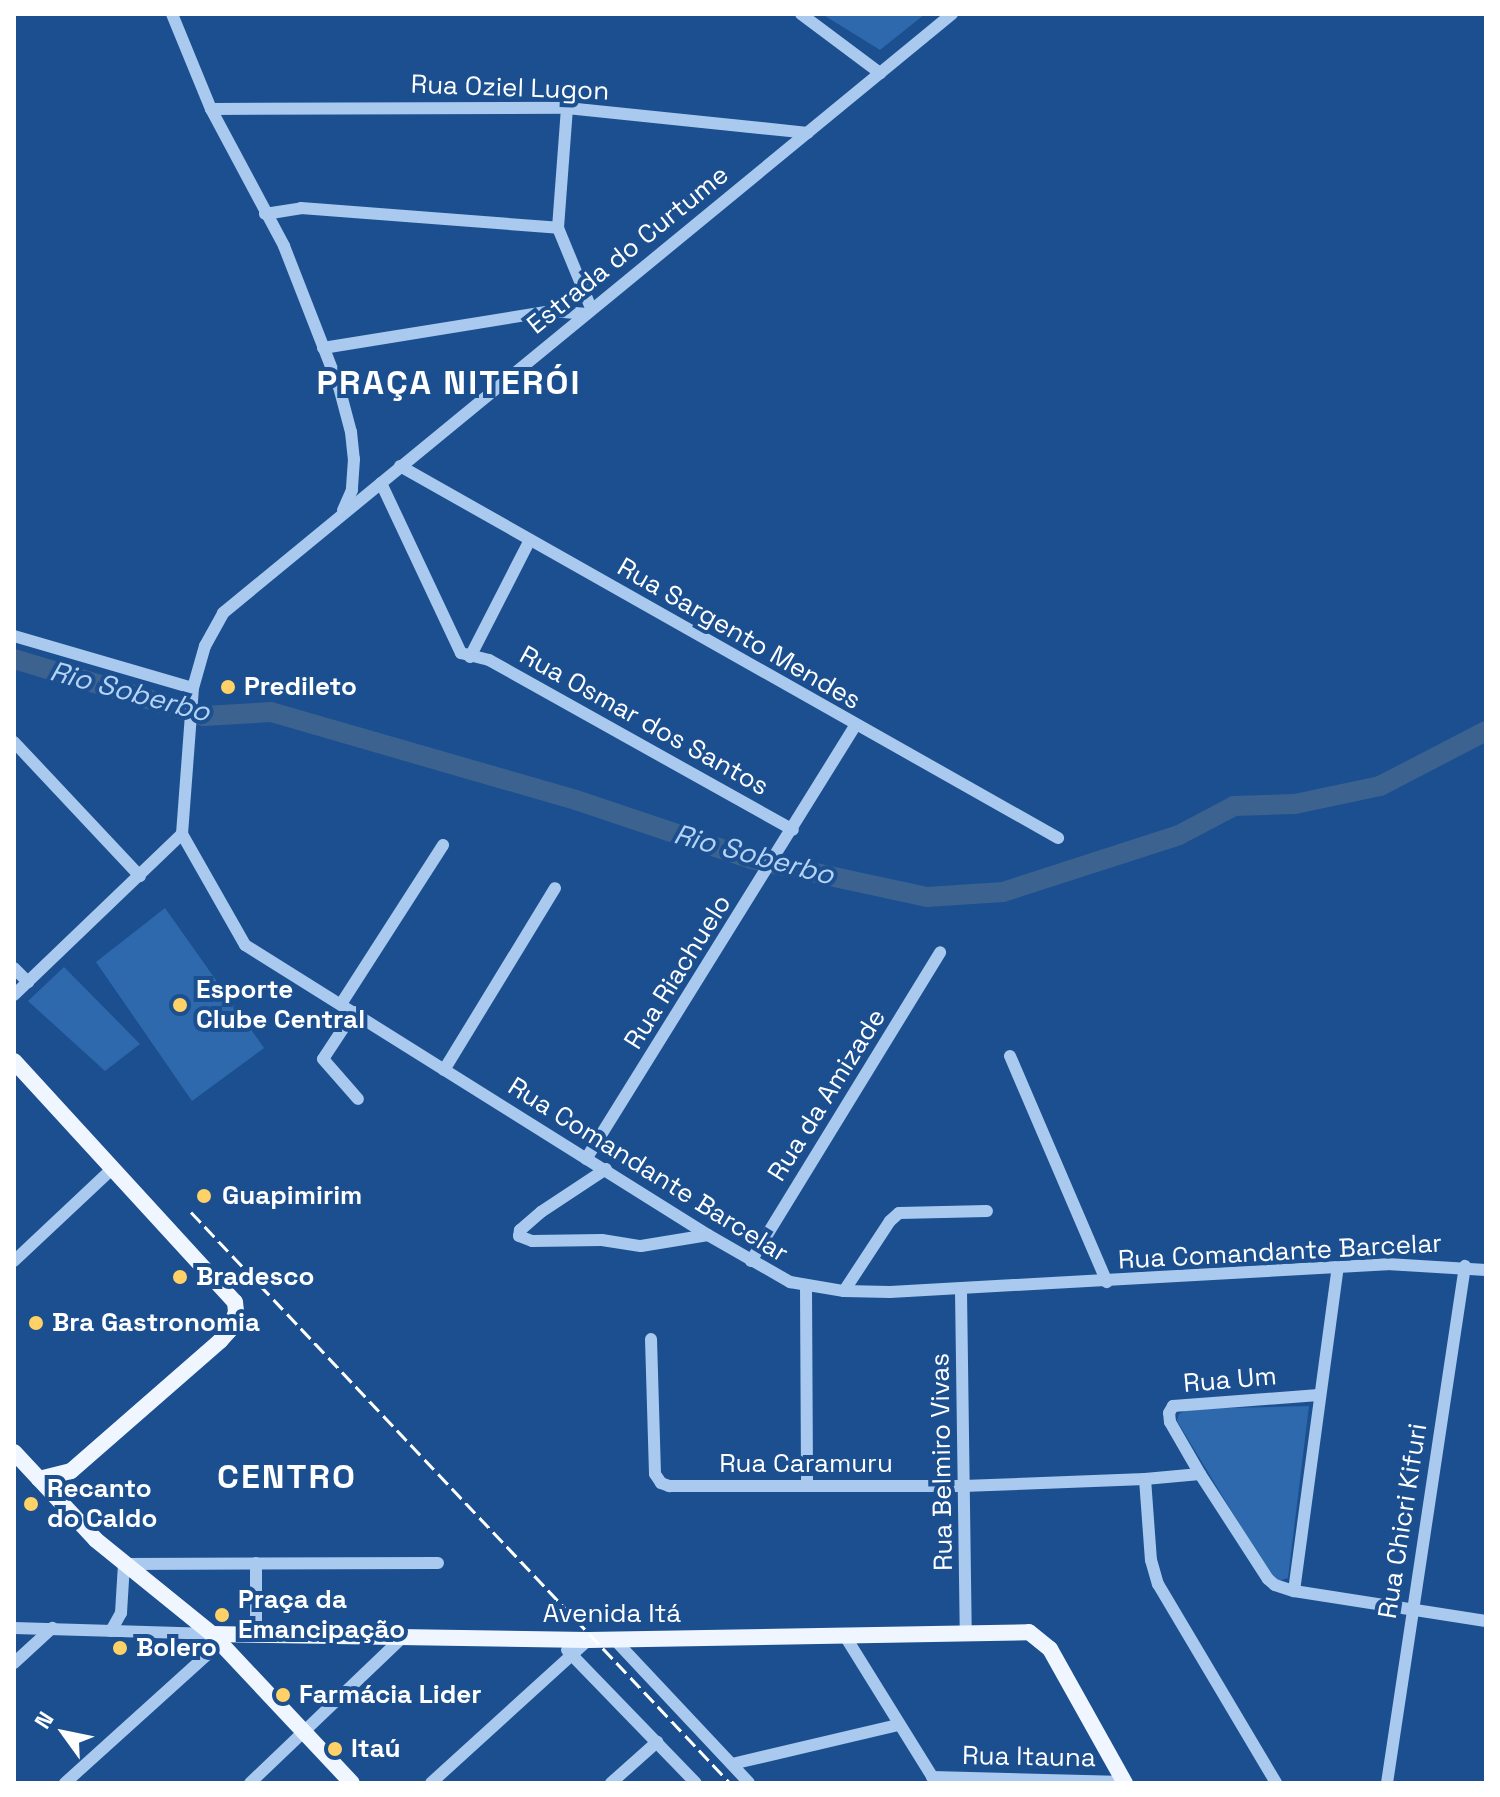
<!DOCTYPE html>
<meta charset="utf-8">
<style>
body{margin:0}
#map{position:relative;width:1500px;height:1797px;overflow:hidden;background:#1b4f8f;font-family:"Space Grotesk",sans-serif}
div>[style]{position:absolute}
.green>*{inset:0;background:#2e69ad}
.river>*{height:20px;margin:-10px;padding:0 10px;transform-origin:10px;border-radius:10px;background:#3c6290}
.minor>*{height:12px;margin:-6px;padding:0 6px;transform-origin:6px;border-radius:6px;background:#a9c9ee}
.major>*{height:16px;margin:-8px;padding:0 8px;transform-origin:8px;border-radius:8px;background:#f0f6ff}
.rail>*{height:3px;margin-top:-1.5px;transform-origin:0;background:repeating-linear-gradient(90deg,#fff 0 14px,transparent 0 20px)}
.dots>*{width:22px;height:22px;translate:-50% -50%;box-sizing:border-box;border:4px solid #1b4f8f;border-radius:50%}
span{translate:-50% -50%;white-space:nowrap;text-align:center;line-height:1.15;-webkit-text-stroke:8px #1b4f8f;paint-order:stroke}
.street-label{font-size:26px;color:#fff}
.poi-label{font-size:26px;color:#fff;font-weight:700}
.left{translate:0 -50%;text-align:left}
.water-label{font-size:28px;color:#b5d3f5;font-style:italic}
.district-label{font-size:34px;color:#fff;font-weight:700;letter-spacing:2px}
.frame{position:absolute;inset:0;border:16px solid #fff;pointer-events:none}
.north{position:absolute;left:24px;top:1693px;width:80px;height:80px;-webkit-text-stroke:6px #1b4f8f;paint-order:stroke;rotate:303deg;font-size:22px;font-weight:700;line-height:32px;text-align:center;color:#fff}
.north::after{content:'';display:block;margin:auto;width:28px;height:36px;background:#fff;clip-path:polygon(50% 0,100% 100%,50% 72%,0 100%)}
</style>
<div id="map">
<div class="green">
<div style="clip-path:polygon(822px 14px,925px 14px,880px 50px)"></div>
<div style="clip-path:polygon(165px 908px,264px 1048px,192px 1101px,96px 962px)"></div>
<div style="clip-path:polygon(64px 967px,140px 1044px,105px 1071px,28px 1001px)"></div>
<div style="clip-path:polygon(1309px 1406px,1288px 1578px,1279px 1581px,1269px 1573px,1177px 1421px,1179px 1414px,1188px 1409px)"></div>
</div>
<div class="river">
<div style="left:14px;top:659px;width:198px;rotate:16.7deg"></div>
<div style="left:204px;top:716px;width:67px;rotate:-3.4deg"></div>
<div style="left:271px;top:712px;width:317px;rotate:16.1deg"></div>
<div style="left:576px;top:800px;width:185px;rotate:18.6deg"></div>
<div style="left:751px;top:859px;width:180px;rotate:12.2deg"></div>
<div style="left:927px;top:897px;width:76px;rotate:-3.8deg"></div>
<div style="left:1003px;top:892px;width:185px;rotate:-17.9deg"></div>
<div style="left:1179px;top:835px;width:62px;rotate:-27.8deg"></div>
<div style="left:1234px;top:806px;width:61px;rotate:-1.9deg"></div>
<div style="left:1295px;top:804px;width:87px;rotate:-12deg"></div>
<div style="left:1380px;top:786px;width:119px;rotate:-27.4deg"></div>
</div>
<div class="minor">
<div style="left:172px;top:14px;width:103px;rotate:67.7deg"></div>
<div style="left:211px;top:109px;width:155px;rotate:61.9deg"></div>
<div style="left:284px;top:246px;width:151px;rotate:68.7deg"></div>
<div style="left:339px;top:387px;width:47px;rotate:75.1deg"></div>
<div style="left:351px;top:432px;width:27px;rotate:84deg"></div>
<div style="left:354px;top:459px;width:31px;rotate:94deg"></div>
<div style="left:352px;top:490px;width:22px;rotate:114deg"></div>
<div style="left:801px;top:14px;width:99px;rotate:36.8deg"></div>
<div style="left:567px;top:108px;width:120px;rotate:94.3deg"></div>
<div style="left:558px;top:228px;width:87px;rotate:67.6deg"></div>
<div style="left:211px;top:109px;width:356px;rotate:-0.2deg"></div>
<div style="left:567px;top:108px;width:242px;rotate:5.9deg"></div>
<div style="left:265px;top:214px;width:36px;rotate:-9deg"></div>
<div style="left:301px;top:208px;width:258px;rotate:4.4deg"></div>
<div style="left:323px;top:348px;width:232px;rotate:-9.2deg"></div>
<div style="left:552px;top:311px;width:32px;rotate:5deg"></div>
<div style="left:400px;top:466px;width:756px;rotate:29.48deg"></div>
<div style="left:381px;top:483px;width:188px;rotate:64.8deg"></div>
<div style="left:461px;top:653px;width:29px;rotate:14deg"></div>
<div style="left:489px;top:660px;width:348px;rotate:29.2deg"></div>
<div style="left:14px;top:636px;width:186px;rotate:16.2deg"></div>
<div style="left:470px;top:657px;width:131px;rotate:-62.9deg"></div>
<div style="left:14px;top:742px;width:184px;rotate:46.8deg"></div>
<div style="left:182px;top:834px;width:128px;rotate:60.4deg"></div>
<div style="left:245px;top:945px;width:546px;rotate:32.06deg"></div>
<div style="left:708px;top:1235px;width:95px;rotate:29.8deg"></div>
<div style="left:790px;top:1282px;width:55px;rotate:9.5deg"></div>
<div style="left:844px;top:1291px;width:46px;rotate:1.2deg"></div>
<div style="left:890px;top:1292px;width:498px;rotate:-3.2deg"></div>
<div style="left:1387px;top:1264px;width:99px;rotate:3.5deg"></div>
<div style="left:14px;top:968px;width:20px;rotate:45deg"></div>
<div style="left:14px;top:995px;width:233px;rotate:-43.8deg"></div>
<div style="left:182px;top:834px;width:146px;rotate:-85.7deg"></div>
<div style="left:193px;top:688px;width:44px;rotate:-74.1deg"></div>
<div style="left:205px;top:646px;width:38px;rotate:-61deg"></div>
<div style="left:223px;top:613px;width:944px;rotate:-39.41deg"></div>
<div style="left:341px;top:1004px;width:189px;rotate:-57.3deg"></div>
<div style="left:354px;top:1012px;width:56px;rotate:123.4deg"></div>
<div style="left:323px;top:1059px;width:53px;rotate:48.8deg"></div>
<div style="left:1010px;top:1056px;width:246px;rotate:66.8deg"></div>
<div style="left:444px;top:1070px;width:213px;rotate:-58.6deg"></div>
<div style="left:586px;top:1159px;width:510px;rotate:-58.15deg"></div>
<div style="left:606px;top:1169px;width:78px;rotate:146.5deg"></div>
<div style="left:541px;top:1212px;width:28px;rotate:139deg"></div>
<div style="left:520px;top:1230px;width:6px;rotate:99deg"></div>
<div style="left:519px;top:1236px;width:14px;rotate:21deg"></div>
<div style="left:532px;top:1241px;width:70px;rotate:-0.8deg"></div>
<div style="left:602px;top:1240px;width:39px;rotate:9deg"></div>
<div style="left:641px;top:1246px;width:68px;rotate:-9.3deg"></div>
<div style="left:14px;top:1261px;width:136px;rotate:-43.2deg"></div>
<div style="left:751px;top:1261px;width:362px;rotate:-58.5deg"></div>
<div style="left:806px;top:1287px;width:197px;rotate:89.7deg"></div>
<div style="left:844px;top:1291px;width:84px;rotate:-56.7deg"></div>
<div style="left:890px;top:1221px;width:12px;rotate:-42deg"></div>
<div style="left:899px;top:1213px;width:88px;rotate:-1.3deg"></div>
<div style="left:961px;top:1291px;width:341px;rotate:89.2deg"></div>
<div style="left:651px;top:1339px;width:135px;rotate:88.3deg"></div>
<div style="left:655px;top:1474px;width:11px;rotate:56deg"></div>
<div style="left:661px;top:1483px;width:9px;rotate:21deg"></div>
<div style="left:669px;top:1486px;width:294px"></div>
<div style="left:963px;top:1486px;width:182px;rotate:-2.2deg"></div>
<div style="left:1145px;top:1479px;width:81px;rotate:85.8deg"></div>
<div style="left:1151px;top:1560px;width:25px;rotate:74deg"></div>
<div style="left:1158px;top:1584px;width:231px;rotate:59.3deg"></div>
<div style="left:1200px;top:1474px;width:60px;rotate:-120deg"></div>
<div style="left:1170px;top:1422px;width:9px;rotate:-96deg"></div>
<div style="left:1169px;top:1413px;width:8px;rotate:-60deg"></div>
<div style="left:1173px;top:1406px;width:146px;rotate:-4.3deg"></div>
<div style="left:1145px;top:1479px;width:55px;rotate:-5.2deg"></div>
<div style="left:1200px;top:1474px;width:125px;rotate:57.1deg"></div>
<div style="left:1268px;top:1579px;width:9px;rotate:41deg"></div>
<div style="left:1275px;top:1585px;width:20px;rotate:18deg"></div>
<div style="left:1294px;top:1591px;width:194px;rotate:8.9deg"></div>
<div style="left:1294px;top:1591px;width:327px;rotate:-82.3deg"></div>
<div style="left:14px;top:1628px;width:198px;rotate:1.7deg"></div>
<div style="left:111px;top:1631px;width:21px;rotate:-61deg"></div>
<div style="left:121px;top:1613px;width:49px;rotate:-86.5deg"></div>
<div style="left:124px;top:1564px;width:314px;rotate:-0.2deg"></div>
<div style="left:256px;top:1633px;width:70px;rotate:-90deg"></div>
<div style="left:845px;top:1636px;width:173px;rotate:58.2deg"></div>
<div style="left:614px;top:1639px;width:197px;rotate:46.8deg"></div>
<div style="left:567px;top:1650px;width:185px;rotate:45.9deg"></div>
<div style="left:14px;top:1663px;width:52px;rotate:-42.6deg"></div>
<div style="left:732px;top:1764px;width:171px;rotate:-13.2deg"></div>
<div style="left:932px;top:1777px;width:192px;rotate:1.5deg"></div>
<div style="left:65px;top:1783px;width:210px;rotate:-42.1deg"></div>
<div style="left:250px;top:1783px;width:213px;rotate:-43.7deg"></div>
<div style="left:431px;top:1783px;width:212px;rotate:-42.3deg"></div>
<div style="left:611px;top:1783px;width:62px;rotate:-41.7deg"></div>
<div style="left:1387px;top:1783px;width:523px;rotate:-81.42deg"></div>
</div>
<div class="major">
<div style="left:14px;top:1061px;width:327px;rotate:47.5deg"></div>
<div style="left:235px;top:1302px;width:10px;rotate:84deg"></div>
<div style="left:236px;top:1312px;width:20px;rotate:110deg"></div>
<div style="left:229px;top:1331px;width:13px;rotate:132deg"></div>
<div style="left:220px;top:1341px;width:198px;rotate:138.9deg"></div>
<div style="left:71px;top:1471px;width:33px;rotate:166deg"></div>
<div style="left:14px;top:1452px;width:120px;rotate:47deg"></div>
<div style="left:96px;top:1540px;width:149px;rotate:39deg"></div>
<div style="left:212px;top:1634px;width:204px;rotate:46.8deg"></div>
<div style="left:212px;top:1634px;width:376px;rotate:0.9deg"></div>
<div style="left:588px;top:1640px;width:441px;rotate:-1deg"></div>
<div style="left:1029px;top:1632px;width:27px;rotate:39deg"></div>
<div style="left:1050px;top:1649px;width:154px;rotate:60.8deg"></div>
</div>
<div class="rail">
<div style="left:191px;top:1212px;width:785px;rotate:46.65deg"></div>
</div>
<div class="dots">
<div style="left:228px;top:687px;background:#ffd166"></div>
<div style="left:180px;top:1005px;background:#ffd166"></div>
<div style="left:204px;top:1196px;background:#ffd166"></div>
<div style="left:180px;top:1277px;background:#ffd166"></div>
<div style="left:36px;top:1323px;background:#ffd166"></div>
<div style="left:31px;top:1504px;background:#ffd166"></div>
<div style="left:222px;top:1615px;background:#ffd166"></div>
<div style="left:120px;top:1648px;background:#ffd166"></div>
<div style="left:283px;top:1695px;background:#ffd166"></div>
<div style="left:335px;top:1749px;background:#ffd166"></div>
</div>
<div class="street-label">
<span style="left:510px;top:88px;rotate:2deg">Rua Oziel Lugon</span>
<span style="left:628px;top:250px;rotate:-39deg">Estrada do Curtume</span>
<span style="left:739px;top:634px;rotate:30deg">Rua Sargento Mendes</span>
<span style="left:644px;top:721px;rotate:29deg">Rua Osmar dos Santos</span>
<span style="left:678px;top:972px;rotate:-58deg">Rua Riachuelo</span>
<span style="left:827px;top:1095px;rotate:-58deg">Rua da Amizade</span>
<span style="left:648px;top:1170px;rotate:32deg">Rua Comandante Barcelar</span>
<span style="left:1280px;top:1252px;rotate:-3deg">Rua Comandante Barcelar</span>
<span style="left:1230px;top:1380px;rotate:-5deg">Rua Um</span>
<span style="left:942px;top:1462px;rotate:-91deg">Rua Belmiro Vivas</span>
<span style="left:806px;top:1464px">Rua Caramuru</span>
<span style="left:1403px;top:1521px;rotate:-81deg">Rua Chicri Kifuri</span>
<span style="left:612px;top:1614px">Avenida Itá</span>
<span style="left:1029px;top:1757px;rotate:1deg">Rua Itauna</span>
</div>
<div class="poi-label">
<span class="left" style="left:244px;top:687px">Predileto</span>
<span class="left" style="left:196px;top:1005px">Esporte<br>Clube Central</span>
<span class="left" style="left:222px;top:1196px">Guapimirim</span>
<span class="left" style="left:196px;top:1277px">Bradesco</span>
<span class="left" style="left:52px;top:1323px">Bra Gastronomia</span>
<span class="left" style="left:47px;top:1504px">Recanto<br>do Caldo</span>
<span class="left" style="left:238px;top:1615px">Praça da<br>Emancipação</span>
<span class="left" style="left:136px;top:1648px">Bolero</span>
<span class="left" style="left:299px;top:1695px">Farmácia Lider</span>
<span class="left" style="left:351px;top:1749px">Itaú</span>
</div>
<div class="water-label">
<span style="left:130px;top:691px;rotate:15deg">Rio Soberbo</span>
<span style="left:754px;top:854px;rotate:15deg">Rio Soberbo</span>
</div>
<div class="district-label">
<span style="left:449px;top:383px">PRAÇA NITERÓI</span>
<span style="left:287px;top:1477px">CENTRO</span>
</div>
<div class="frame"></div>
<div class="north">N</div>
</div>
